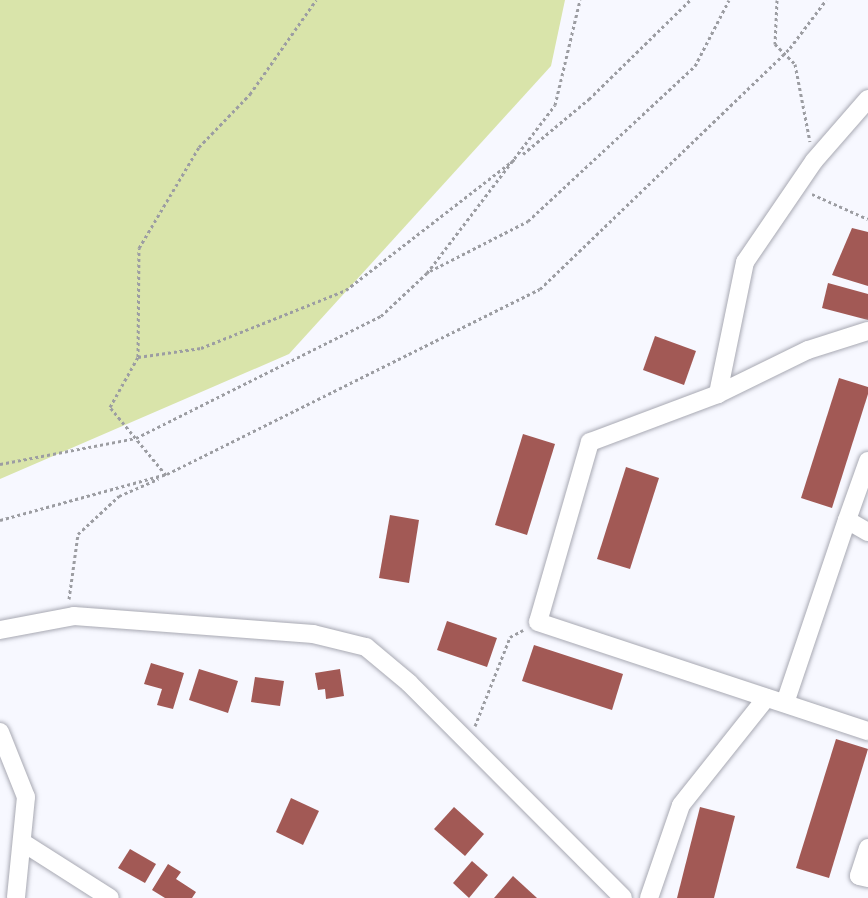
<!DOCTYPE html>
<style>
body{margin:0}
#map{position:relative;width:868px;height:898px;overflow:hidden;background:#f7f8ff;font-family:"Roboto Condensed",sans-serif}
div>[style]{position:absolute}
.green>*{inset:0;background:#d9e4aa}
.building>*{inset:0;background:#a25955}
.path>*{height:3px;margin-top:-1.5px;transform-origin:0;background:repeating-linear-gradient(90deg,#9c9da2 0 3px,transparent 0 6px)}
.roads{filter:drop-shadow(0 0 2px #a8a9b3) drop-shadow(0 0 2px #a8a9b3)}
.minor>*{height:18px;margin:-9px;padding:0 9px;transform-origin:9px;border-radius:9px;background:#fff}
.path-bridge>*{height:3px;margin-top:-1.5px;transform-origin:0;background:repeating-linear-gradient(90deg,#9c9da2 0 3px,transparent 0 6px)}
span{translate:-50% -50%;white-space:nowrap;text-align:center;line-height:1.15;-webkit-text-stroke:4.5px #fff;paint-order:stroke}
</style>
<div id="map">
<div class="green">
<div style="clip-path:polygon(0 0,565px 0,551px 66px,289px 354px,0 479px)"></div>
</div>
<div class="building">
<div style="clip-path:polygon(852px 228px,868px 232px,868px 286px,832px 275px)"></div>
<div style="clip-path:polygon(828px 283px,868px 294px,868px 320px,822px 308px)"></div>
<div style="clip-path:polygon(655px 336px,696px 351px,684px 385px,643px 370px)"></div>
<div style="clip-path:polygon(839px 378px,868px 387px,868px 394px,832px 508px,801px 498px)"></div>
<div style="clip-path:polygon(523px 434px,555px 444px,527px 535px,495px 525px)"></div>
<div style="clip-path:polygon(626px 467px,659px 478px,630px 569px,597px 559px)"></div>
<div style="clip-path:polygon(390px 515px,419px 520px,409px 583px,379px 578px)"></div>
<div style="clip-path:polygon(447px 621px,497px 638px,487px 667px,437px 650px)"></div>
<div style="clip-path:polygon(534px 645px,623px 674px,612px 710px,522px 681px)"></div>
<div style="clip-path:polygon(151px 663px,184px 673px,173px 709px,157px 705px,162px 689px,144px 684px)"></div>
<div style="clip-path:polygon(199px 669px,238px 681px,228px 713px,189px 700px)"></div>
<div style="clip-path:polygon(340px 669px,344px 696px,326px 699px,325px 689px,318px 690px,315px 673px)"></div>
<div style="clip-path:polygon(255px 677px,284px 681px,280px 706px,251px 702px)"></div>
<div style="clip-path:polygon(836px 739px,868px 749px,829px 878px,796px 868px)"></div>
<div style="clip-path:polygon(291px 798px,319px 811px,303px 845px,276px 832px)"></div>
<div style="clip-path:polygon(454px 807px,484px 834px,465px 856px,434px 829px)"></div>
<div style="clip-path:polygon(700px 807px,735px 816px,714px 898px,677px 898px)"></div>
<div style="clip-path:polygon(130px 849px,156px 864px,145px 883px,118px 868px)"></div>
<div style="clip-path:polygon(472px 861px,488px 875px,469px 898px,453px 883px)"></div>
<div style="clip-path:polygon(168px 864px,181px 872px,176px 879px,196px 892px,192px 898px,165px 898px,152px 890px)"></div>
<div style="clip-path:polygon(513px 876px,537px 898px,494px 898px)"></div>
</div>
<div class="path">
<div style="left:777px;top:0;width:44px;rotate:92.6deg"></div>
<div style="left:775px;top:44px;width:28px;rotate:45deg"></div>
<div style="left:795px;top:64px;width:79px;rotate:79.1deg"></div>
<div style="left:790px;top:48px;width:60px;rotate:-53.1deg"></div>
<div style="left:523px;top:154px;width:86px;rotate:-39.8deg"></div>
<div style="left:589px;top:99px;width:141px;rotate:-44.4deg"></div>
<div style="left:812px;top:194px;width:61px;rotate:24.1deg"></div>
<div style="left:430px;top:271px;width:110px;rotate:-27deg"></div>
<div style="left:528px;top:221px;width:228px;rotate:-42.9deg"></div>
<div style="left:695px;top:66px;width:74px;rotate:-62.7deg"></div>
<div style="left:138px;top:357px;width:64px;rotate:-8.1deg"></div>
<div style="left:201px;top:348px;width:156px;rotate:-21.8deg"></div>
<div style="left:346px;top:290px;width:214px;rotate:-37.8deg"></div>
<div style="left:0;top:464px;width:138px;rotate:-10.8deg"></div>
<div style="left:136px;top:438px;width:274px;rotate:-26.5deg"></div>
<div style="left:381px;top:316px;width:63px;rotate:-43.1deg"></div>
<div style="left:427px;top:273px;width:211px;rotate:-52.7deg"></div>
<div style="left:555px;top:105px;width:108px;rotate:-76.6deg"></div>
<div style="left:166px;top:475px;width:88px;rotate:-129.5deg"></div>
<div style="left:110px;top:407px;width:57px;rotate:-60.8deg"></div>
<div style="left:138px;top:357px;width:109px;rotate:-89.5deg"></div>
<div style="left:139px;top:248px;width:117px;rotate:-59.3deg"></div>
<div style="left:199px;top:147px;width:74px;rotate:-46.1deg"></div>
<div style="left:250px;top:94px;width:115px;rotate:-54.9deg"></div>
<div style="left:0;top:520px;width:173px;rotate:-15.4deg"></div>
<div style="left:167px;top:474px;width:416px;rotate:-26.4deg"></div>
<div style="left:540px;top:289px;width:330px;rotate:-43.9deg"></div>
<div style="left:69px;top:599px;width:66px;rotate:-82.1deg"></div>
<div style="left:78px;top:534px;width:56px;rotate:-42.8deg"></div>
<div style="left:119px;top:496px;width:43px;rotate:-23.6deg"></div>
<div style="left:475px;top:726px;width:96px;rotate:-68.5deg"></div>
<div style="left:510px;top:637px;width:15px;rotate:-28deg"></div>
</div>
<div class="roads">
<div class="minor">
<div style="left:868px;top:99px;width:82px;rotate:131.1deg"></div>
<div style="left:814px;top:161px;width:122px;rotate:124.3deg"></div>
<div style="left:745px;top:262px;width:135px;rotate:101.6deg"></div>
<div style="left:718px;top:394px;width:100px;rotate:-26.1deg"></div>
<div style="left:808px;top:350px;width:63px;rotate:-17.6deg"></div>
<div style="left:718px;top:394px;width:137px;rotate:159.4deg"></div>
<div style="left:590px;top:442px;width:187px;rotate:106.1deg"></div>
<div style="left:538px;top:622px;width:348px;rotate:18.3deg"></div>
<div style="left:868px;top:461px;width:63px;rotate:109.6deg"></div>
<div style="left:847px;top:520px;width:24px;rotate:30deg"></div>
<div style="left:0;top:630px;width:75px;rotate:-10.7deg"></div>
<div style="left:74px;top:616px;width:240px;rotate:4.3deg"></div>
<div style="left:313px;top:634px;width:55px;rotate:13.8deg"></div>
<div style="left:366px;top:647px;width:56px;rotate:39.9deg"></div>
<div style="left:409px;top:683px;width:303px;rotate:45.1deg"></div>
<div style="left:785px;top:703px;width:193px;rotate:-71.3deg"></div>
<div style="left:0;top:732px;width:70px;rotate:68.2deg"></div>
<div style="left:26px;top:797px;width:101px;rotate:95.7deg"></div>
<div style="left:22px;top:842px;width:104px;rotate:32.5deg"></div>
<div style="left:868px;top:848px;width:29px;rotate:108deg"></div>
<div style="left:859px;top:876px;width:9px;rotate:13deg"></div>
<div style="left:649px;top:898px;width:98px;rotate:-71deg"></div>
<div style="left:681px;top:805px;width:137px;rotate:-51.5deg"></div>
</div>
</div>
<div class="path-bridge">
<div style="left:778px;top:60px;width:17px;rotate:-45deg"></div>
</div>
</div>
